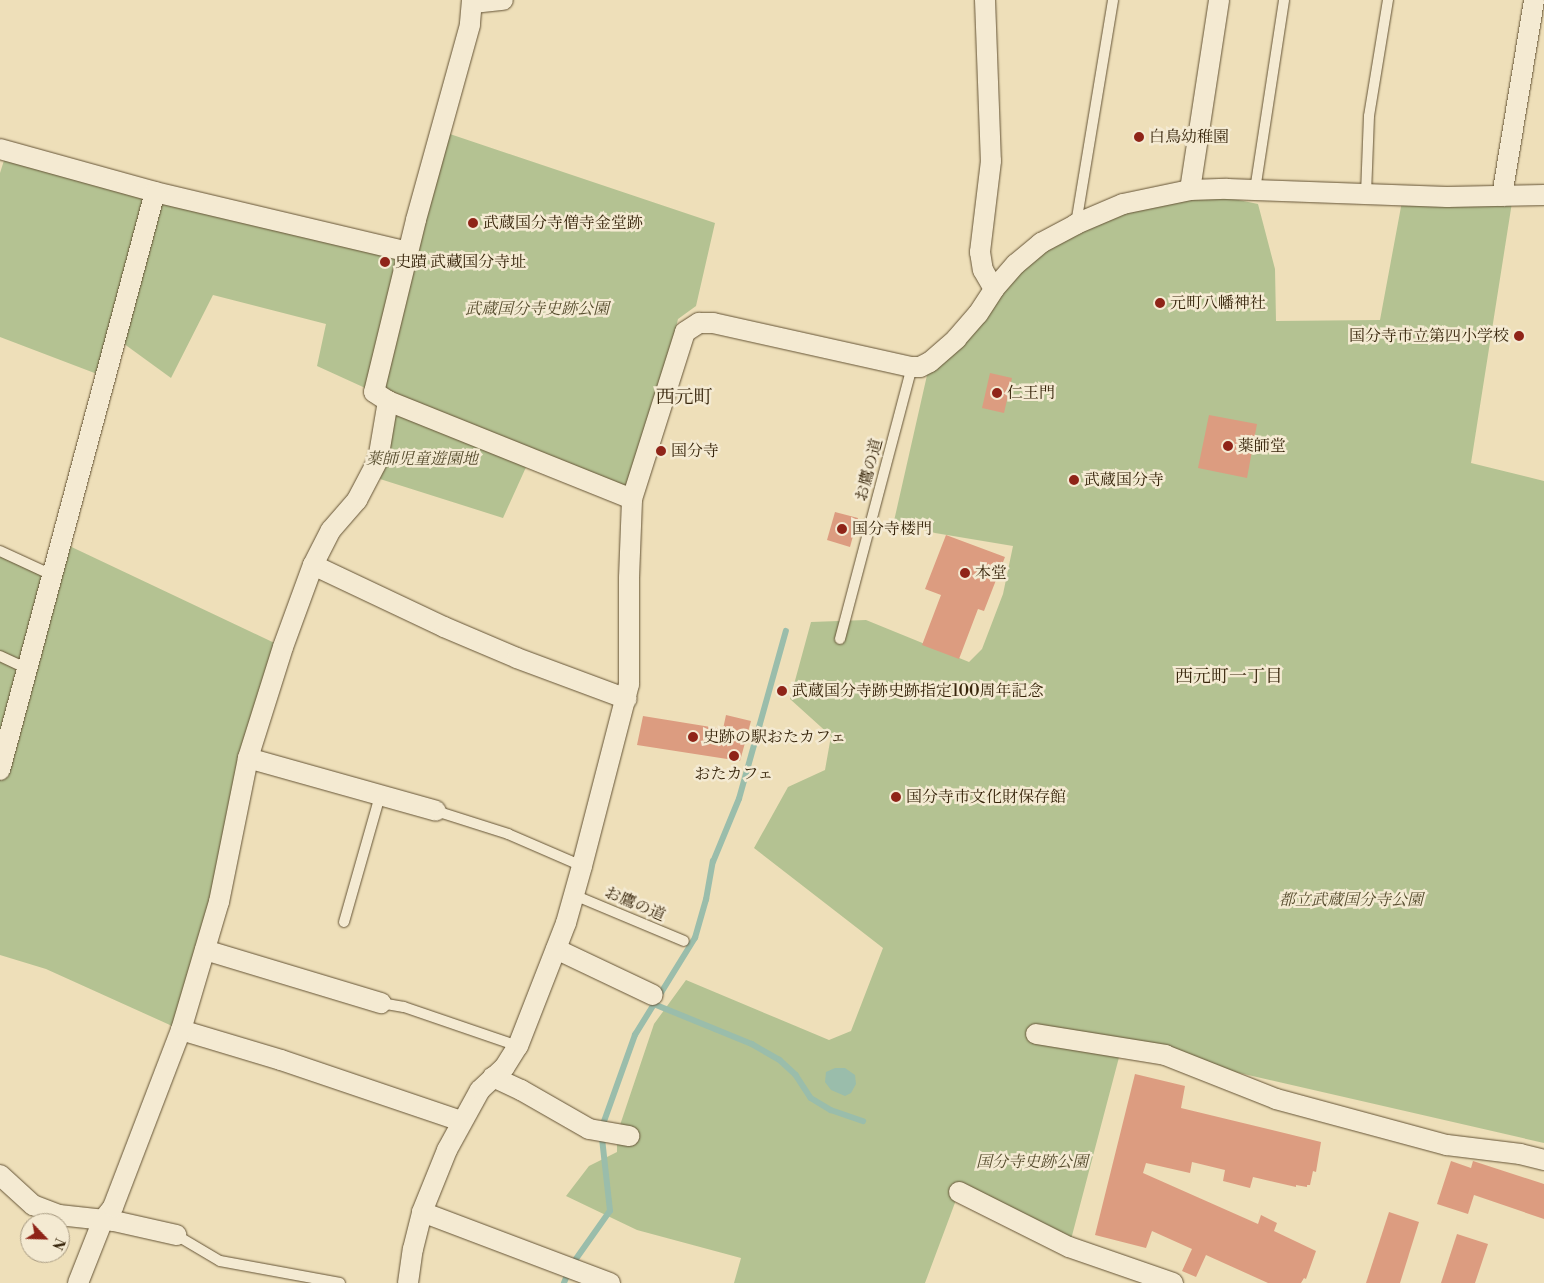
<!DOCTYPE html>
<meta charset="utf-8">
<style>
body{margin:0}
#map{position:relative;width:1544px;height:1283px;overflow:hidden;background:#eedfb9;font-family:"Libre Bodoni","Noto Serif JP",serif}
div>[style]{position:absolute}
.green>*{inset:0;background:#b4c292}
.water>*{inset:0;background:#9abdab}
.stream>*{height:5.5px;margin:-2.75px;padding:0 2.75px;transform-origin:2.75px;border-radius:2.75px;background:#9abdab}
.building>*{inset:0;background:#dc9c80}
.roads{filter:drop-shadow(0 0 1px #655436) drop-shadow(0 0 1px #655436)}
.lane>*{height:10px;margin:-5px;padding:0 5px;transform-origin:5px;border-radius:5px;background:#f4ead2}
.street>*{height:20px;margin:-10px;padding:0 10px;transform-origin:10px;border-radius:10px;background:#f4ead2}
.dots>*{width:14px;height:14px;translate:-50% -50%;box-sizing:border-box;border:2px solid #f4ead2;border-radius:50%}
span{translate:-50% -50%;white-space:nowrap;text-align:center;line-height:1.15;-webkit-text-stroke:5px #f4ead2;paint-order:stroke}
.poi-label{font-size:16px;color:#37250b}
.left{translate:0 -50%;text-align:left}
.right{translate:-100% -50%;text-align:right}
.park-label{font-size:16px;color:#564c2d;font-style:italic}
.street-label{font-size:16px;color:#37250b}
.neighbourhood-label{font-size:18px;color:#37250b}
.quarter-label{font-size:19px;color:#37250b}
.north{position:absolute;left:20px;top:1213px;width:50px;height:50px;box-sizing:border-box;background:#f4ead2;border:1px solid #a89b82;border-radius:50%;rotate:114deg;font-size:14px;font-weight:700;line-height:20px;text-align:center;color:#37250b}
.north::after{content:'';display:block;margin:auto;width:18px;height:22px;background:#8f2418;clip-path:polygon(50% 0,100% 100%,50% 72%,0 100%)}
</style>
<div id="map">
<div class="green">
<div style="clip-path:polygon(441px 131px,715px 223px,696px 306px,678px 319px,643px 467px,629px 488px,374px 392px,317px 366px,326px 324px,213px 295px,171px 378px,116px 338px,105px 377px,0 337px,0 173px,7px 151px,408px 251px)"></div>
<div style="clip-path:polygon(1190px 190px,1258px 204px,1275px 269px,1276px 321px,1380px 320px,1403px 196px,1513px 196px,1471px 463px,1544px 481px,1544px 1143px,1122px 1046px,1069px 1247px,959px 1192px,925px 1283px,734px 1283px,741px 1258px,637px 1230px,566px 1196px,589px 1166px,617px 1152px,617px 1134px,654px 1024px,686px 980px,829px 1040px,851px 1031px,883px 948px,754px 848px,788px 787px,825px 770px,831px 736px,790px 699px,811px 622px,866px 620px,969px 662px,982px 649px,1003px 594px,1013px 546px,935px 533px,894px 521px,930px 362px,1041px 243px)"></div>
<div style="clip-path:polygon(393px 416px,400px 416px,527px 465px,503px 518px,380px 479px,389px 453px)"></div>
<div style="clip-path:polygon(61px 542px,283px 647px,181px 1030px,46px 969px,0 955px,0 551px,52px 575px)"></div>
</div>
<div class="water">
<div style="clip-path:polygon(835px 1068px,845px 1068px,855px 1075px,856px 1084px,851px 1093px,845px 1096px,831px 1090px,825px 1082px,826px 1072px)"></div>
</div>
<div class="stream">
<div style="left:654px;top:1004px;width:106px;rotate:22.2deg"></div>
<div style="left:752px;top:1044px;width:32px;rotate:30deg"></div>
<div style="left:780px;top:1060px;width:22px;rotate:43deg"></div>
<div style="left:796px;top:1075px;width:27px;rotate:57deg"></div>
<div style="left:811px;top:1098px;width:23px;rotate:31deg"></div>
<div style="left:831px;top:1110px;width:34px;rotate:19deg"></div>
<div style="left:564px;top:1283px;width:18px;rotate:-68deg"></div>
<div style="left:571px;top:1266px;width:67px;rotate:-54.7deg"></div>
<div style="left:610px;top:1211px;width:81px;rotate:-96.3deg"></div>
<div style="left:601px;top:1130px;width:101px;rotate:-70.3deg"></div>
<div style="left:635px;top:1035px;width:114px;rotate:-58.3deg"></div>
<div style="left:695px;top:938px;width:40px;rotate:-74deg"></div>
<div style="left:706px;top:900px;width:39px;rotate:-80deg"></div>
<div style="left:713px;top:862px;width:68px;rotate:-67.6deg"></div>
<div style="left:739px;top:799px;width:174px;rotate:-74.4deg"></div>
</div>
<div class="building">
<div style="clip-path:polygon(990px 373px,1012px 378px,1004px 413px,982px 408px)"></div>
<div style="clip-path:polygon(1209px 415px,1257px 424px,1247px 478px,1198px 468px)"></div>
<div style="clip-path:polygon(835px 512px,858px 518px,850px 547px,827px 540px)"></div>
<div style="clip-path:polygon(946px 535px,1005px 557px,984px 611px,978px 609px,959px 659px,922px 645px,941px 595px,925px 589px)"></div>
<div style="clip-path:polygon(726px 715px,751px 721px,740px 761px,637px 745px,643px 716px,723px 729px)"></div>
<div style="clip-path:polygon(1135px 1074px,1185px 1086px,1181px 1108px,1321px 1142px,1316px 1172px,1313px 1171px,1310px 1185px,1307px 1185px,1307px 1187px,1296px 1185px,1296px 1187px,1253px 1177px,1250px 1188px,1223px 1181px,1225px 1170px,1192px 1162px,1190px 1173px,1146px 1163px,1143px 1173px,1258px 1224px,1261px 1215px,1277px 1223px,1274px 1231px,1316px 1251px,1306px 1279px,1304px 1278px,1301px 1283px,1268px 1283px,1206px 1255px,1196px 1277px,1182px 1271px,1192px 1249px,1152px 1231px,1146px 1248px,1095px 1235px)"></div>
<div style="clip-path:polygon(1451px 1161px,1471px 1168px,1473px 1161px,1544px 1184px,1544px 1219px,1474px 1195px,1468px 1214px,1437px 1204px)"></div>
<div style="clip-path:polygon(1389px 1212px,1419px 1222px,1400px 1283px,1366px 1283px)"></div>
<div style="clip-path:polygon(1457px 1234px,1488px 1244px,1475px 1283px,1441px 1283px)"></div>
</div>
<div class="roads">
<div class="lane">
<div style="left:1255px;top:190px;width:192px;rotate:-81.3deg"></div>
<div style="left:1366px;top:194px;width:78px;rotate:-87.8deg"></div>
<div style="left:1369px;top:116px;width:118px;rotate:-80.7deg"></div>
<div style="left:1076px;top:224px;width:227px;rotate:-80.6deg"></div>
<div style="left:0;top:551px;width:57px;rotate:24.8deg"></div>
<div style="left:840px;top:639px;width:281px;rotate:-75.2deg"></div>
<div style="left:0;top:656px;width:31px;rotate:25deg"></div>
<div style="left:436px;top:811px;width:76px;rotate:17.7deg"></div>
<div style="left:508px;top:834px;width:81px;rotate:23.4deg"></div>
<div style="left:574px;top:895px;width:119px;rotate:22.7deg"></div>
<div style="left:344px;top:922px;width:131px;rotate:-74.1deg"></div>
<div style="left:381px;top:1003px;width:23px;rotate:10deg"></div>
<div style="left:404px;top:1007px;width:120px;rotate:18.9deg"></div>
<div style="left:176px;top:1235px;width:51px;rotate:30.6deg"></div>
<div style="left:220px;top:1261px;width:122px;rotate:10.4deg"></div>
</div>
<div class="street">
<div style="left:472px;top:0;width:25px;rotate:95deg"></div>
<div style="left:470px;top:25px;width:202px;rotate:105.5deg"></div>
<div style="left:416px;top:220px;width:177px;rotate:103.7deg"></div>
<div style="left:374px;top:392px;width:17px;rotate:33deg"></div>
<div style="left:388px;top:401px;width:263px;rotate:21.9deg"></div>
<div style="left:985px;top:0;width:161px;rotate:87.9deg"></div>
<div style="left:991px;top:161px;width:92px;rotate:96.9deg"></div>
<div style="left:980px;top:252px;width:18px;rotate:81deg"></div>
<div style="left:983px;top:270px;width:22px;rotate:60deg"></div>
<div style="left:473px;top:3px;width:30px;rotate:-6deg"></div>
<div style="left:0;top:149px;width:161px;rotate:15.5deg"></div>
<div style="left:155px;top:192px;width:260px;rotate:13.3deg"></div>
<div style="left:1190px;top:190px;width:192px;rotate:-81.3deg"></div>
<div style="left:1502px;top:196px;width:199px;rotate:-80.7deg"></div>
<div style="left:313px;top:565px;width:145px;rotate:25.3deg"></div>
<div style="left:444px;top:627px;width:79px;rotate:23deg"></div>
<div style="left:517px;top:658px;width:117px;rotate:20.4deg"></div>
<div style="left:248px;top:758px;width:195px;rotate:15.7deg"></div>
<div style="left:0;top:770px;width:598px;rotate:-74.99deg"></div>
<div style="left:556px;top:949px;width:107px;rotate:25.4deg"></div>
<div style="left:205px;top:950px;width:184px;rotate:16.8deg"></div>
<div style="left:181px;top:1030px;width:104px;rotate:16.7deg"></div>
<div style="left:281px;top:1060px;width:190px;rotate:18.7deg"></div>
<div style="left:1036px;top:1034px;width:131px;rotate:9.2deg"></div>
<div style="left:1165px;top:1055px;width:119px;rotate:21.6deg"></div>
<div style="left:1276px;top:1099px;width:177px;rotate:15.1deg"></div>
<div style="left:1447px;top:1145px;width:74px;rotate:7deg"></div>
<div style="left:1520px;top:1154px;width:25px;rotate:14deg"></div>
<div style="left:493px;top:1077px;width:31px;rotate:25deg"></div>
<div style="left:521px;top:1090px;width:78px;rotate:29.8deg"></div>
<div style="left:589px;top:1129px;width:41px;rotate:9.9deg"></div>
<div style="left:0;top:1175px;width:45px;rotate:42.3deg"></div>
<div style="left:33px;top:1205px;width:28px;rotate:21deg"></div>
<div style="left:59px;top:1215px;width:55px;rotate:6.2deg"></div>
<div style="left:114px;top:1221px;width:64px;rotate:12.7deg"></div>
<div style="left:959px;top:1192px;width:123px;rotate:26.6deg"></div>
<div style="left:1069px;top:1247px;width:110px;rotate:19.1deg"></div>
<div style="left:422px;top:1212px;width:201px;rotate:20.7deg"></div>
<div style="left:78px;top:1283px;width:68px;rotate:-68.4deg"></div>
<div style="left:103px;top:1220px;width:16px;rotate:-52deg"></div>
<div style="left:113px;top:1207px;width:190px;rotate:-69deg"></div>
<div style="left:181px;top:1030px;width:134px;rotate:-73.5deg"></div>
<div style="left:219px;top:902px;width:147px;rotate:-78.6deg"></div>
<div style="left:248px;top:758px;width:116px;rotate:-72.5deg"></div>
<div style="left:283px;top:647px;width:87px;rotate:-69.9deg"></div>
<div style="left:313px;top:565px;width:39px;rotate:-63deg"></div>
<div style="left:331px;top:530px;width:40px;rotate:-49deg"></div>
<div style="left:357px;top:500px;width:45px;rotate:-62.3deg"></div>
<div style="left:378px;top:460px;width:60px;rotate:-80.4deg"></div>
<div style="left:408px;top:1283px;width:34px;rotate:-82deg"></div>
<div style="left:413px;top:1249px;width:38px;rotate:-76deg"></div>
<div style="left:422px;top:1212px;width:67px;rotate:-68deg"></div>
<div style="left:447px;top:1150px;width:68px;rotate:-61.2deg"></div>
<div style="left:480px;top:1090px;width:33px;rotate:-43deg"></div>
<div style="left:504px;top:1068px;width:26px;rotate:-58deg"></div>
<div style="left:518px;top:1046px;width:132px;rotate:-68.7deg"></div>
<div style="left:566px;top:923px;width:59px;rotate:-74.3deg"></div>
<div style="left:582px;top:866px;width:188px;rotate:-75.5deg"></div>
<div style="left:629px;top:684px;width:106px;rotate:-90deg"></div>
<div style="left:629px;top:578px;width:79px;rotate:-87.8deg"></div>
<div style="left:632px;top:499px;width:175px;rotate:-72.4deg"></div>
<div style="left:685px;top:332px;width:17px;rotate:-33deg"></div>
<div style="left:699px;top:323px;width:14px"></div>
<div style="left:713px;top:323px;width:204px;rotate:12.5deg"></div>
<div style="left:912px;top:367px;width:8px"></div>
<div style="left:920px;top:367px;width:11px;rotate:-27deg"></div>
<div style="left:930px;top:362px;width:35px;rotate:-41deg"></div>
<div style="left:956px;top:339px;width:33px;rotate:-49deg"></div>
<div style="left:978px;top:314px;width:30px;rotate:-57deg"></div>
<div style="left:994px;top:289px;width:33px;rotate:-49deg"></div>
<div style="left:1016px;top:264px;width:33px;rotate:-40deg"></div>
<div style="left:1041px;top:243px;width:40px;rotate:-28deg"></div>
<div style="left:1076px;top:224px;width:51px;rotate:-23.1deg"></div>
<div style="left:1123px;top:204px;width:68px;rotate:-11.8deg"></div>
<div style="left:1190px;top:190px;width:37px;rotate:-2deg"></div>
<div style="left:1227px;top:189px;width:220px;rotate:2.1deg"></div>
<div style="left:1447px;top:197px;width:97px;rotate:-1.2deg"></div>
</div>
</div>
<div class="dots">
<div style="left:1139px;top:137px;background:#8f2418"></div>
<div style="left:473px;top:223px;background:#8f2418"></div>
<div style="left:385px;top:262px;background:#8f2418"></div>
<div style="left:1160px;top:303px;background:#8f2418"></div>
<div style="left:1519px;top:336px;background:#8f2418"></div>
<div style="left:997px;top:393px;background:#8f2418"></div>
<div style="left:1228px;top:446px;background:#8f2418"></div>
<div style="left:661px;top:451px;background:#8f2418"></div>
<div style="left:1074px;top:480px;background:#8f2418"></div>
<div style="left:842px;top:529px;background:#8f2418"></div>
<div style="left:965px;top:573px;background:#8f2418"></div>
<div style="left:782px;top:691px;background:#8f2418"></div>
<div style="left:693px;top:737px;background:#8f2418"></div>
<div style="left:734px;top:756px;background:#8f2418"></div>
<div style="left:896px;top:797px;background:#8f2418"></div>
</div>
<div class="poi-label">
<span class="left" style="left:1149px;top:137px">白鳥幼稚園</span>
<span class="left" style="left:483px;top:223px">武蔵国分寺僧寺金堂跡</span>
<span class="left" style="left:395px;top:262px">史蹟 武藏国分寺址</span>
<span class="left" style="left:1170px;top:303px">元町八幡神社</span>
<span class="right" style="left:1509px;top:336px">国分寺市立第四小学校</span>
<span class="left" style="left:1007px;top:393px">仁王門</span>
<span class="left" style="left:1238px;top:446px">薬師堂</span>
<span class="left" style="left:671px;top:451px">国分寺</span>
<span class="left" style="left:1084px;top:480px">武蔵国分寺</span>
<span class="left" style="left:852px;top:529px">国分寺楼門</span>
<span class="left" style="left:975px;top:573px">本堂</span>
<span class="left" style="left:792px;top:691px">武蔵国分寺跡史跡指定100周年記念</span>
<span class="left" style="left:703px;top:737px">史跡の駅おたカフェ</span>
<span style="left:734px;top:774px">おたカフェ</span>
<span class="left" style="left:906px;top:797px">国分寺市文化財保存館</span>
</div>
<div class="park-label">
<span style="left:537px;top:309px">武蔵国分寺史跡公園</span>
<span style="left:422px;top:459px">薬師児童遊園地</span>
<span style="left:1351px;top:900px">都立武蔵国分寺公園</span>
<span style="left:1032px;top:1162px">国分寺史跡公園</span>
</div>
<div class="street-label">
<span style="left:869px;top:470px;rotate:-75deg">お鷹の道</span>
<span style="left:635px;top:904px;rotate:23deg">お鷹の道</span>
</div>
<div class="neighbourhood-label">
<span style="left:1229px;top:677px">西元町一丁目</span>
</div>
<div class="quarter-label">
<span style="left:684px;top:398px">西元町</span>
</div>
<div class="north">N</div>
</div>
